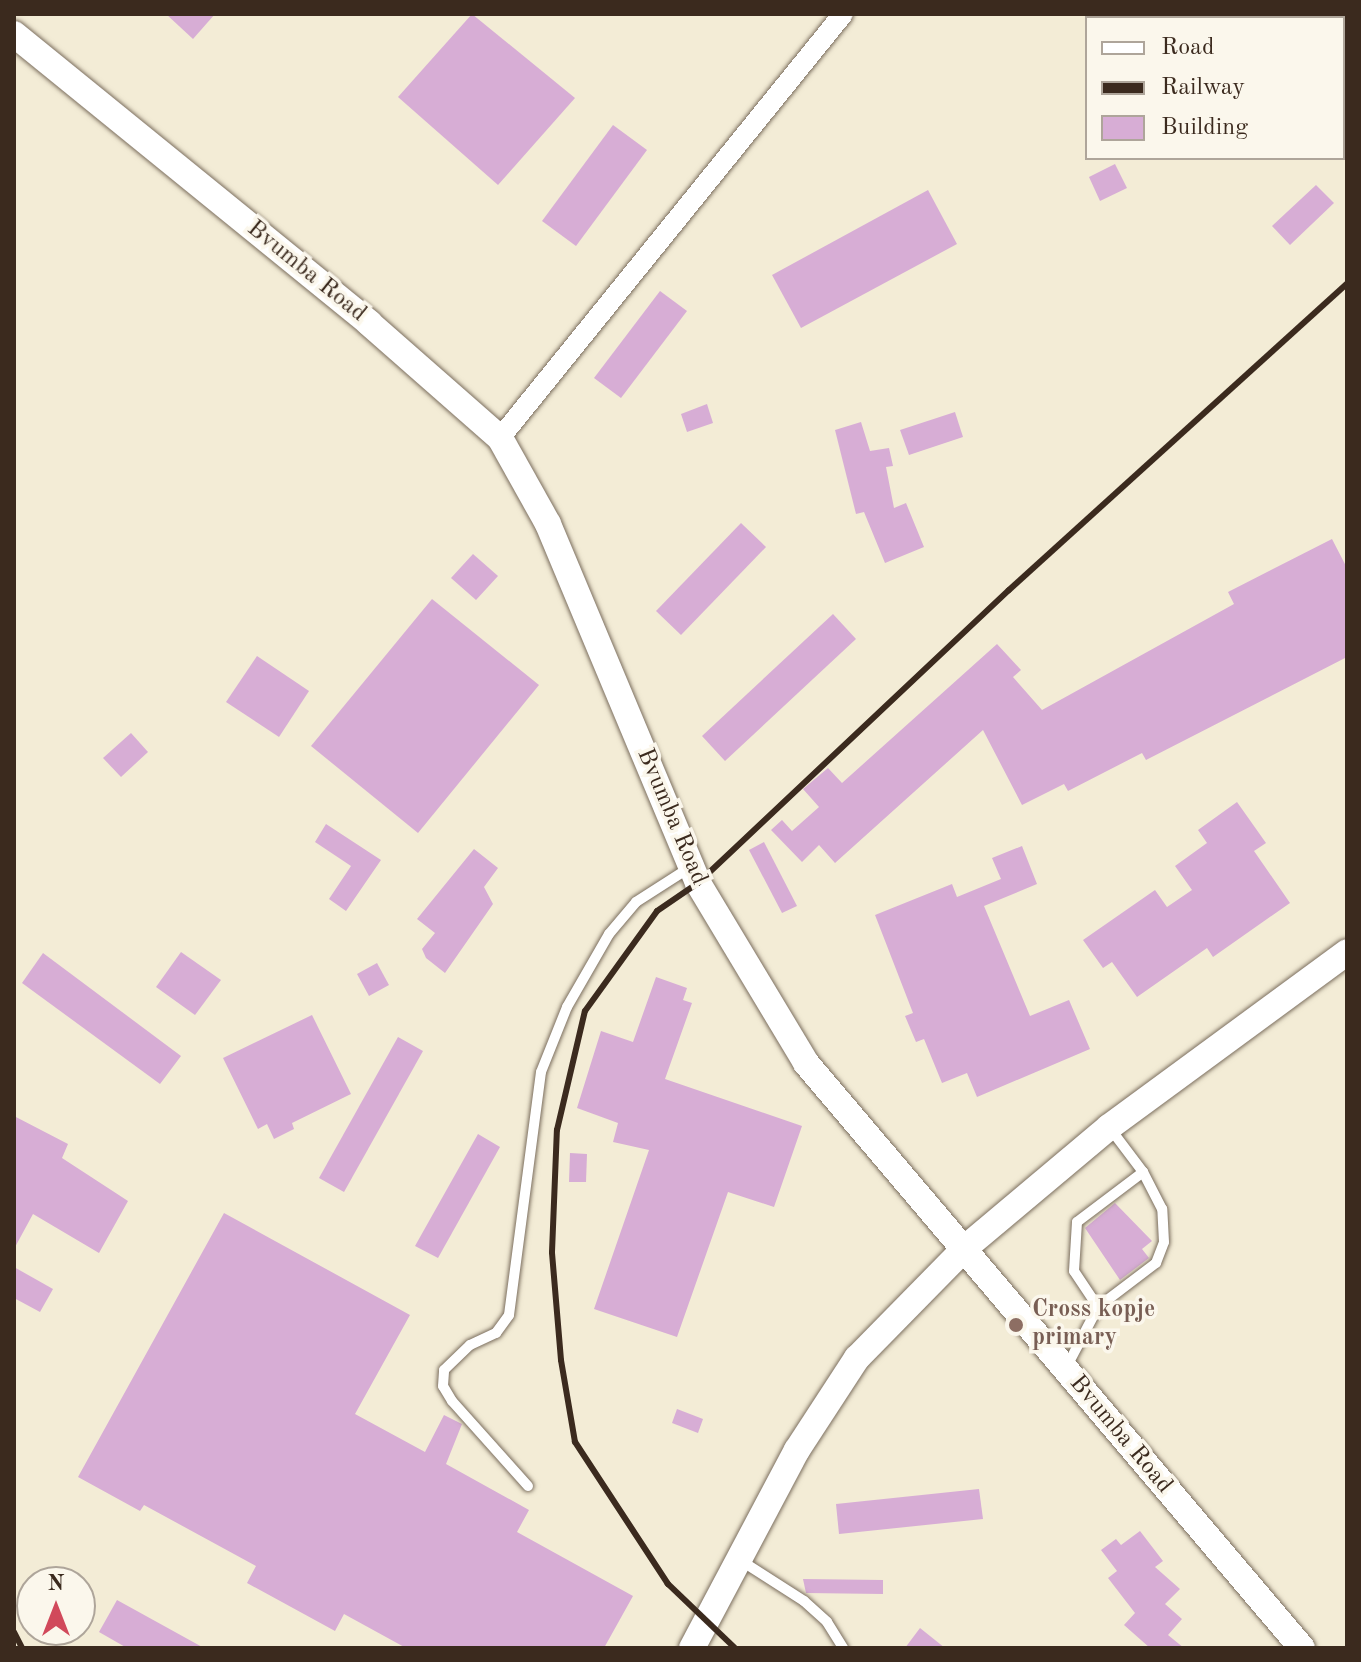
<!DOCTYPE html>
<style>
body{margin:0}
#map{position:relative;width:1361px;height:1662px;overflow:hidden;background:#f3ecd6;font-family:"Old Standard TT",serif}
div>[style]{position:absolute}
.building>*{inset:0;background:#d7add5}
.roads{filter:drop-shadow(0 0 2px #7b6e5e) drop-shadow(0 0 2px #7b6e5e)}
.service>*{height:10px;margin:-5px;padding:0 5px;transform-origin:5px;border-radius:5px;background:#fff}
.minor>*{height:20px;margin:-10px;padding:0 10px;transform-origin:10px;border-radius:10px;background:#fff}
.tertiary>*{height:26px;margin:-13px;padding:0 13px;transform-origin:13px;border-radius:13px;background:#fff}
.rail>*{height:6px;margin:-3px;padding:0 3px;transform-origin:3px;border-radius:3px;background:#3b2a1e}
.dots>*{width:22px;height:22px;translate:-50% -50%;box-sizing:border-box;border:4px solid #fbf7ec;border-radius:50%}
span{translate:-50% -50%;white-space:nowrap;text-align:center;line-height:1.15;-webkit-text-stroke:7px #fbf7ec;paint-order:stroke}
.street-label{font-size:24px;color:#3b2a1e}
.education-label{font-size:24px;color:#785e54;font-weight:700}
.left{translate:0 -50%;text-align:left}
.frame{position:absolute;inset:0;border:16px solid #3b2a1e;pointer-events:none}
.legend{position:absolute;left:1085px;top:16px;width:260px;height:144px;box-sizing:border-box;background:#fbf7ec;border:2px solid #aea59a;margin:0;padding:10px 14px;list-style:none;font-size:24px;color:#3b2a1e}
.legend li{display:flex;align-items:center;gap:16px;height:40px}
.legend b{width:40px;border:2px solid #aea59a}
.north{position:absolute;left:16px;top:1566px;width:80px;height:80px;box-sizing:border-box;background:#fbf7ec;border:2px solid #aea59a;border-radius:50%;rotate:0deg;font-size:22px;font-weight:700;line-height:32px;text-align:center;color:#3b2a1e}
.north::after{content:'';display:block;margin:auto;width:28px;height:36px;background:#d1495b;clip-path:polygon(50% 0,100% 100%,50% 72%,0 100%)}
</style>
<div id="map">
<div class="building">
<div style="clip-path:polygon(166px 14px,215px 14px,193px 39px)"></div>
<div style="clip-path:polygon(472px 14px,575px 98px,498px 185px,398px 97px)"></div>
<div style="clip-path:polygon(613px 125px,647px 150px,576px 246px,542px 221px)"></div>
<div style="clip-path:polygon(1115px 164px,1127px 188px,1100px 201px,1089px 177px)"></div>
<div style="clip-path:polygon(1316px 185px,1334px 203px,1290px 245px,1272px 226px)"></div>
<div style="clip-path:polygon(928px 190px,957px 244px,801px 328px,772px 275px)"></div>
<div style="clip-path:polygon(660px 291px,687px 311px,621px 398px,594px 378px)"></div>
<div style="clip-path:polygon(707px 404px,713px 423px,687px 432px,681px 414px)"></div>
<div style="clip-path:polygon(955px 412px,963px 437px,909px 455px,900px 430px)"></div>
<div style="clip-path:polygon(861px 422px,870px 451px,889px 448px,893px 466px,886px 467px,894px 508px,906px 503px,924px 547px,885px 563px,864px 512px,856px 514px,835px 430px)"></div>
<div style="clip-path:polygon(741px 523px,766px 547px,681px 635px,656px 611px)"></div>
<div style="clip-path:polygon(1332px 539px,1347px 568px,1347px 657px,1146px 760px,1142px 753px,1068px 791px,1064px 784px,1022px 805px,983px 730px,835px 863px,819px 845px,802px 862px,771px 830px,782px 820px,792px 831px,819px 807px,803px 789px,828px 768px,842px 783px,997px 644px,1021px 670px,1013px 677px,1042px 710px,1234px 604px,1228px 592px)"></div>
<div style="clip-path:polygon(473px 554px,498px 576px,476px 600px,451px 578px)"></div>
<div style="clip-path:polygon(432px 599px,539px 685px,418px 833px,311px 746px)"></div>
<div style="clip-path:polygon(833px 614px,856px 639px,725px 761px,702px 736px)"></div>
<div style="clip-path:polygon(257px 656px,309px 691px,279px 737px,226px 702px)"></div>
<div style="clip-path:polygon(131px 733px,148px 752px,121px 777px,103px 758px)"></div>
<div style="clip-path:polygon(1237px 802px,1266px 843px,1254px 851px,1290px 903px,1213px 957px,1207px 948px,1137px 997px,1112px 962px,1103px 968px,1083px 940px,1155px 890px,1167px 907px,1192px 890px,1175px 866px,1207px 843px,1198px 830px)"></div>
<div style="clip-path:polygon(326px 824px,381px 860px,346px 911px,329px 899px,351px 866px,315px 842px)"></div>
<div style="clip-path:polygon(764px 842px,797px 906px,782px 913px,749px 850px)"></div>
<div style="clip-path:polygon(1022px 846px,1037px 884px,984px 906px,1030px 1016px,1069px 1000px,1090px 1049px,977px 1097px,967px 1073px,942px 1083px,924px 1039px,916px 1042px,905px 1016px,913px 1013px,875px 915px,952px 884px,957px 897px,1001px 879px,992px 858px)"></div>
<div style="clip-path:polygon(474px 849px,498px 868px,484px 887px,493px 904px,445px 973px,426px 958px,422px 949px,435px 933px,417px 919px)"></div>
<div style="clip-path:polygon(181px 952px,221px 980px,195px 1015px,156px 987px)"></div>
<div style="clip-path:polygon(43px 953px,181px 1056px,160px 1084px,22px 983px)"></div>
<div style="clip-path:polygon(377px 963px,389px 985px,369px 996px,357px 974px)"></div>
<div style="clip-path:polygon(656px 977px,687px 988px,683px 1000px,692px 1003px,665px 1079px,802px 1126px,774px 1207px,728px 1192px,677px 1337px,594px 1309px,649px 1150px,613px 1142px,618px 1123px,577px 1108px,601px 1031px,633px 1042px)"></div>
<div style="clip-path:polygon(312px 1015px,351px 1094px,292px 1123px,294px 1129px,274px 1139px,267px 1124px,258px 1129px,223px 1058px)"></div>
<div style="clip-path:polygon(398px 1037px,423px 1051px,344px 1192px,319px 1178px)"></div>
<div style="clip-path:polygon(14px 1116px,68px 1144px,62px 1158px,128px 1201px,99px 1253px,33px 1214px,14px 1249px)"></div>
<div style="clip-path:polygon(478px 1134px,500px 1147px,438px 1258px,415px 1246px)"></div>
<div style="clip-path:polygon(570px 1153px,587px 1154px,586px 1182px,569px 1182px)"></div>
<div style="clip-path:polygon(1115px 1203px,1152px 1241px,1142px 1249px,1149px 1258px,1120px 1280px,1085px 1228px)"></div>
<div style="clip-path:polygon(224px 1213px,410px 1315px,355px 1414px,425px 1452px,444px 1415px,462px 1424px,446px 1464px,529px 1510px,517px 1532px,633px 1596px,604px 1648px,406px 1648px,344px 1614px,335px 1631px,247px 1583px,256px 1566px,144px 1505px,140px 1511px,78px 1477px)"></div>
<div style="clip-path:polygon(14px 1267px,53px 1289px,40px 1312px,14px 1298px)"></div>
<div style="clip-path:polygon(677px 1409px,703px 1419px,698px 1433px,672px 1423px)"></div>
<div style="clip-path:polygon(979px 1489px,983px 1519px,839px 1534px,836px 1504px)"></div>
<div style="clip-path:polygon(1140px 1531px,1163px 1561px,1155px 1567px,1180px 1589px,1165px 1604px,1182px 1619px,1168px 1635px,1184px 1648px,1150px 1648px,1124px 1625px,1135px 1613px,1108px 1578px,1117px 1571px,1101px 1550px,1116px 1539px,1121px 1545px)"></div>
<div style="clip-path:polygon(803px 1579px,883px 1580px,883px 1594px,806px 1593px)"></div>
<div style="clip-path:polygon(117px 1600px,204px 1648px,127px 1648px,99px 1632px)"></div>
<div style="clip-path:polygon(920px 1628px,945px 1648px,905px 1648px)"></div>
</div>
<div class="roads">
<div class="service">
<div style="left:1098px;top:1307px;width:73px;rotate:-37.2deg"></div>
<div style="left:1156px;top:1263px;width:22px;rotate:-69deg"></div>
<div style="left:1164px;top:1242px;width:33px;rotate:-93deg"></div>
<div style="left:1162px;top:1209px;width:42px;rotate:-117.2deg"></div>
<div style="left:1066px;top:1368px;width:69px;rotate:-62.3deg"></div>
<div style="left:1098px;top:1307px;width:43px;rotate:-123.7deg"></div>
<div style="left:1074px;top:1271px;width:49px;rotate:-86.5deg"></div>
<div style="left:1077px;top:1222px;width:83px;rotate:-37.1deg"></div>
<div style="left:1143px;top:1172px;width:56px;rotate:-127.1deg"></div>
<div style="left:528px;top:1486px;width:114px;rotate:-131.8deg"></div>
<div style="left:452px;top:1401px;width:17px;rotate:-121deg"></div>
<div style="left:443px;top:1386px;width:16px;rotate:-86deg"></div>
<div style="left:444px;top:1370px;width:36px;rotate:-44deg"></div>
<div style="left:470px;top:1345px;width:29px;rotate:-25deg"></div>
<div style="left:496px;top:1333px;width:22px;rotate:-54deg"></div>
<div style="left:509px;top:1315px;width:245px;rotate:-82.5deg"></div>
<div style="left:541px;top:1072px;width:70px;rotate:-68.2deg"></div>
<div style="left:567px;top:1007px;width:84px;rotate:-60.1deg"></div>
<div style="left:609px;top:934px;width:42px;rotate:-49.8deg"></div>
<div style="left:636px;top:902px;width:63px;rotate:-32.7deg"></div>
<div style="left:740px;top:1560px;width:76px;rotate:32.6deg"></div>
<div style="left:804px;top:1601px;width:31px;rotate:42deg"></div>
<div style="left:827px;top:1622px;width:31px;rotate:58deg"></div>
</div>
<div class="minor">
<div style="left:500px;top:438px;width:545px;rotate:-51.03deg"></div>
</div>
<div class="tertiary">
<div style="left:14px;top:34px;width:458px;rotate:39.1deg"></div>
<div style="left:369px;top:323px;width:174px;rotate:41.3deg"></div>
<div style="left:500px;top:438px;width:98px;rotate:60.8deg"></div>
<div style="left:548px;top:524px;width:389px;rotate:67.3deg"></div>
<div style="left:698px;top:883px;width:210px;rotate:59deg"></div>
<div style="left:806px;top:1063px;width:767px;rotate:49.71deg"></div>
<div style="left:692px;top:1648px;width:224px;rotate:-62.1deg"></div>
<div style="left:797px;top:1450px;width:110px;rotate:-56.9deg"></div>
<div style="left:857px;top:1358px;width:154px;rotate:-45.5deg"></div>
<div style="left:965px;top:1248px;width:188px;rotate:-40deg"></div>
<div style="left:1109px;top:1127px;width:295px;rotate:-36.3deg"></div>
</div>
</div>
<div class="rail">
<div style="left:14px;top:1632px;width:18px;rotate:63deg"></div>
<div style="left:735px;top:1648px;width:93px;rotate:-136.3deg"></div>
<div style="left:668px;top:1584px;width:170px;rotate:-123.2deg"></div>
<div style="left:575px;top:1442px;width:83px;rotate:-99.7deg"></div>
<div style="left:561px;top:1360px;width:108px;rotate:-94.8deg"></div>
<div style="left:552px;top:1252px;width:122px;rotate:-87.7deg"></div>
<div style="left:557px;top:1130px;width:122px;rotate:-76.8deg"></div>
<div style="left:585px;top:1011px;width:123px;rotate:-54.2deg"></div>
<div style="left:657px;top:911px;width:50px;rotate:-34.3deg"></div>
<div style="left:698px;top:883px;width:427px;rotate:-43.3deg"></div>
<div style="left:1009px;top:590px;width:456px;rotate:-42.2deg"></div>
</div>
<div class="dots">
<div style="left:1016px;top:1325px;background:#8d6e63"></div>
</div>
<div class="street-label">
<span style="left:306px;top:272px;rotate:39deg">Bvumba Road</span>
<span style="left:671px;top:817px;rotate:67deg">Bvumba Road</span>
<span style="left:1120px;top:1435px;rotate:50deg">Bvumba Road</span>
</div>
<div class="education-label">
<span class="left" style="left:1032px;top:1325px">Cross kopje<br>primary</span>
</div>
<div class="frame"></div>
<ul class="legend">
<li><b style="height:10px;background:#fff"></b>Road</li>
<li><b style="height:10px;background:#3b2a1e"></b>Railway</li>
<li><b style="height:22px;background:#d7add5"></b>Building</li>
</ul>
<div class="north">N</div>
</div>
